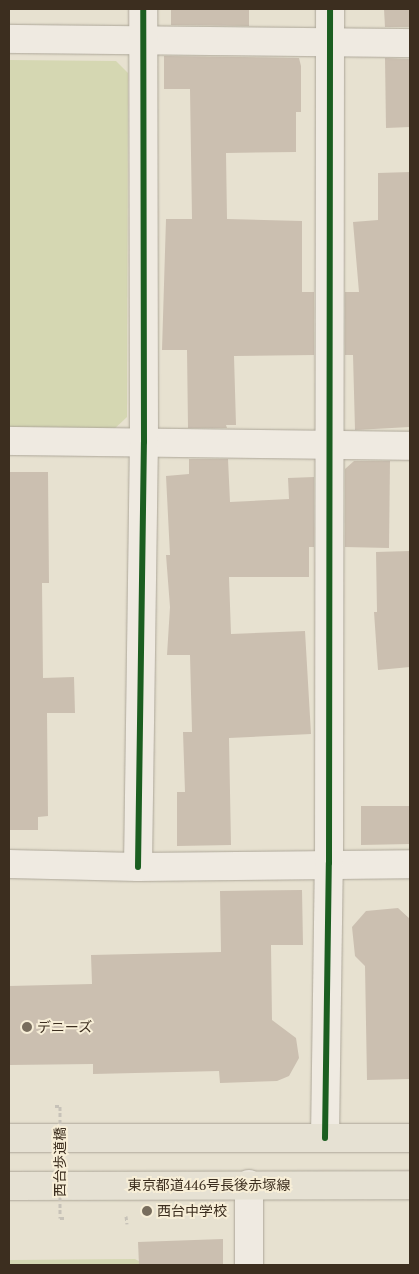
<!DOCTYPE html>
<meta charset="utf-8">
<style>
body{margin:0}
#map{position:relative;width:419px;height:1274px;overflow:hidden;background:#e7e1d0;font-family:"PT Serif","Noto Sans JP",serif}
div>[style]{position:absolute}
.green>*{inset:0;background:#d5d7b2}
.building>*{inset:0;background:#cbbfb0}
.path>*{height:3px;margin-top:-1.5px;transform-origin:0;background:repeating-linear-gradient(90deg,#c7c2b8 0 4px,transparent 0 6.5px)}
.roads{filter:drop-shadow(0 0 1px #aca698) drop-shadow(0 0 1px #aca698)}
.minor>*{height:28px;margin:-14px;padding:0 14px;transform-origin:14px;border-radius:14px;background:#efeae1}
.major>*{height:28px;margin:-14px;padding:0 14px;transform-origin:14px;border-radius:14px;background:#e6e1d3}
.path-bridge>*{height:3px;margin-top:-1.5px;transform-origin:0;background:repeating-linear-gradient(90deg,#c7c2b8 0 4px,transparent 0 6.5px)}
.cycleway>*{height:6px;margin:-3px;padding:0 3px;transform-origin:3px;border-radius:3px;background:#1b5e20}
.dots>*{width:14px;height:14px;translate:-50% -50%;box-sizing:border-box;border:2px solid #f7eed7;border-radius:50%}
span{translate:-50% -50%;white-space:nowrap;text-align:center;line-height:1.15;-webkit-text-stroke:4px #f7eed7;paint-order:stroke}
.poi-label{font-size:14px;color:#3c2e1f}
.left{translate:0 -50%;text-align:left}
.street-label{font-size:14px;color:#3c2e1f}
.frame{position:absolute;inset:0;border:10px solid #3c2e1f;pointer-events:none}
</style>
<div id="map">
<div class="green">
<div style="clip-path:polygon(9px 60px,116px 61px,128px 73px,127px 417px,111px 432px,9px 430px)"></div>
<div style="clip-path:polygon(135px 1259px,146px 1265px,9px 1265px,9px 1260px)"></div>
</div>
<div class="building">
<div style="clip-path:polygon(171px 9px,249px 9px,249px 26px,171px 25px)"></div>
<div style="clip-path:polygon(384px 9px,410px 9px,410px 27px,385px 27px)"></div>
<div style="clip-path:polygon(164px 56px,299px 58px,301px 66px,301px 112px,296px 112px,296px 152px,226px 153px,227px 219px,302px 221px,302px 292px,314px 292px,314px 355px,234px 356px,236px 425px,226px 425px,227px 428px,188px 428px,187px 350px,162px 350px,166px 219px,192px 219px,190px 89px,164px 89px)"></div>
<div style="clip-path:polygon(385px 58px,410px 59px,410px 127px,386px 128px)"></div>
<div style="clip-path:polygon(410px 172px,410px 427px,355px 430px,353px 355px,345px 355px,345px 292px,359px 292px,353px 222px,378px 220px,378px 173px)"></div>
<div style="clip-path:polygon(189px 459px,228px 459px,230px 502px,289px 499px,288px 478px,314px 477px,314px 547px,309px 547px,309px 577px,229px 577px,231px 634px,305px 631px,311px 734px,229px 738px,231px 845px,177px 846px,177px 792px,185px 792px,183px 732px,192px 732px,190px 655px,167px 655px,170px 607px,166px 555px,170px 555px,166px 476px,189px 474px)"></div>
<div style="clip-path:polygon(354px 461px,390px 461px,389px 548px,345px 547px,345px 469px)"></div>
<div style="clip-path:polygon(9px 472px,48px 472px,49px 583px,42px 583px,43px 678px,74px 677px,75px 713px,47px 713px,48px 816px,38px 817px,38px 830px,9px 830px)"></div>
<div style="clip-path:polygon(410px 551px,410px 667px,378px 670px,374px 612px,377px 612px,376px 552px)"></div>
<div style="clip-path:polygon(361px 806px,410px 806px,410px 844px,361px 845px)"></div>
<div style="clip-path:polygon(302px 890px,303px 945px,271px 945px,272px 1020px,296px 1038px,299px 1058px,289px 1076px,277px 1081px,220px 1083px,219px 1071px,93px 1074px,93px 1064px,9px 1065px,9px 986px,92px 984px,91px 955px,221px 952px,220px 891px)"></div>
<div style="clip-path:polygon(398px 908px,410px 919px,410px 1079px,367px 1080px,365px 966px,355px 956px,352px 927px,366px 911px)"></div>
<div style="clip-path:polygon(223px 1239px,223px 1265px,139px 1265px,138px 1242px)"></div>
</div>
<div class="path">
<div style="left:126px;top:1216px;width:8px;rotate:83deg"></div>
</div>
<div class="roads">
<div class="minor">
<div style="left:9px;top:39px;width:401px;rotate:0.6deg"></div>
<div style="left:9px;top:441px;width:401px;rotate:0.7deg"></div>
<div style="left:9px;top:864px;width:129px;rotate:1.3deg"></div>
<div style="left:138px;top:867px;width:272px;rotate:-0.6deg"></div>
<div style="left:138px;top:867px;width:425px;rotate:-89.2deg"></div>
<div style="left:144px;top:442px;width:433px;rotate:-90.1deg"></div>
<div style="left:325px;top:1138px;width:275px;rotate:-89.2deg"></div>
<div style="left:329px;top:863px;width:854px;rotate:-89.93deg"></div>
<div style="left:249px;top:1265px;width:81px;rotate:-90deg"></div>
</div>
<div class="major">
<div style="left:9px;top:1138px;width:401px"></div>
<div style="left:9px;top:1186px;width:401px;rotate:-0.1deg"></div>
</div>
</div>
<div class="path-bridge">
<div style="left:55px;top:1106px;width:5px"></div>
<div style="left:60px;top:1106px;width:112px;rotate:90deg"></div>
<div style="left:60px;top:1218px;width:5px"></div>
</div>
<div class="cycleway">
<div style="left:138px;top:867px;width:425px;rotate:-89.2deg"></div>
<div style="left:144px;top:442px;width:433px;rotate:-90.1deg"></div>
<div style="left:325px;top:1138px;width:275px;rotate:-89.2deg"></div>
<div style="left:329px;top:863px;width:854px;rotate:-89.93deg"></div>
</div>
<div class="dots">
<div style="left:27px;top:1027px;background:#786d5d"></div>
<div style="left:147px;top:1211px;background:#786d5d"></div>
</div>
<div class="poi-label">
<span class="left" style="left:37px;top:1027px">デニーズ</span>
<span class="left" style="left:157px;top:1211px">西台中学校</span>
</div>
<div class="street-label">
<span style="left:60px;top:1162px;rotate:-90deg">西台歩道橋</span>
<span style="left:209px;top:1185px">東京都道446号長後赤塚線</span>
</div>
<div class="frame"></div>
</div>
